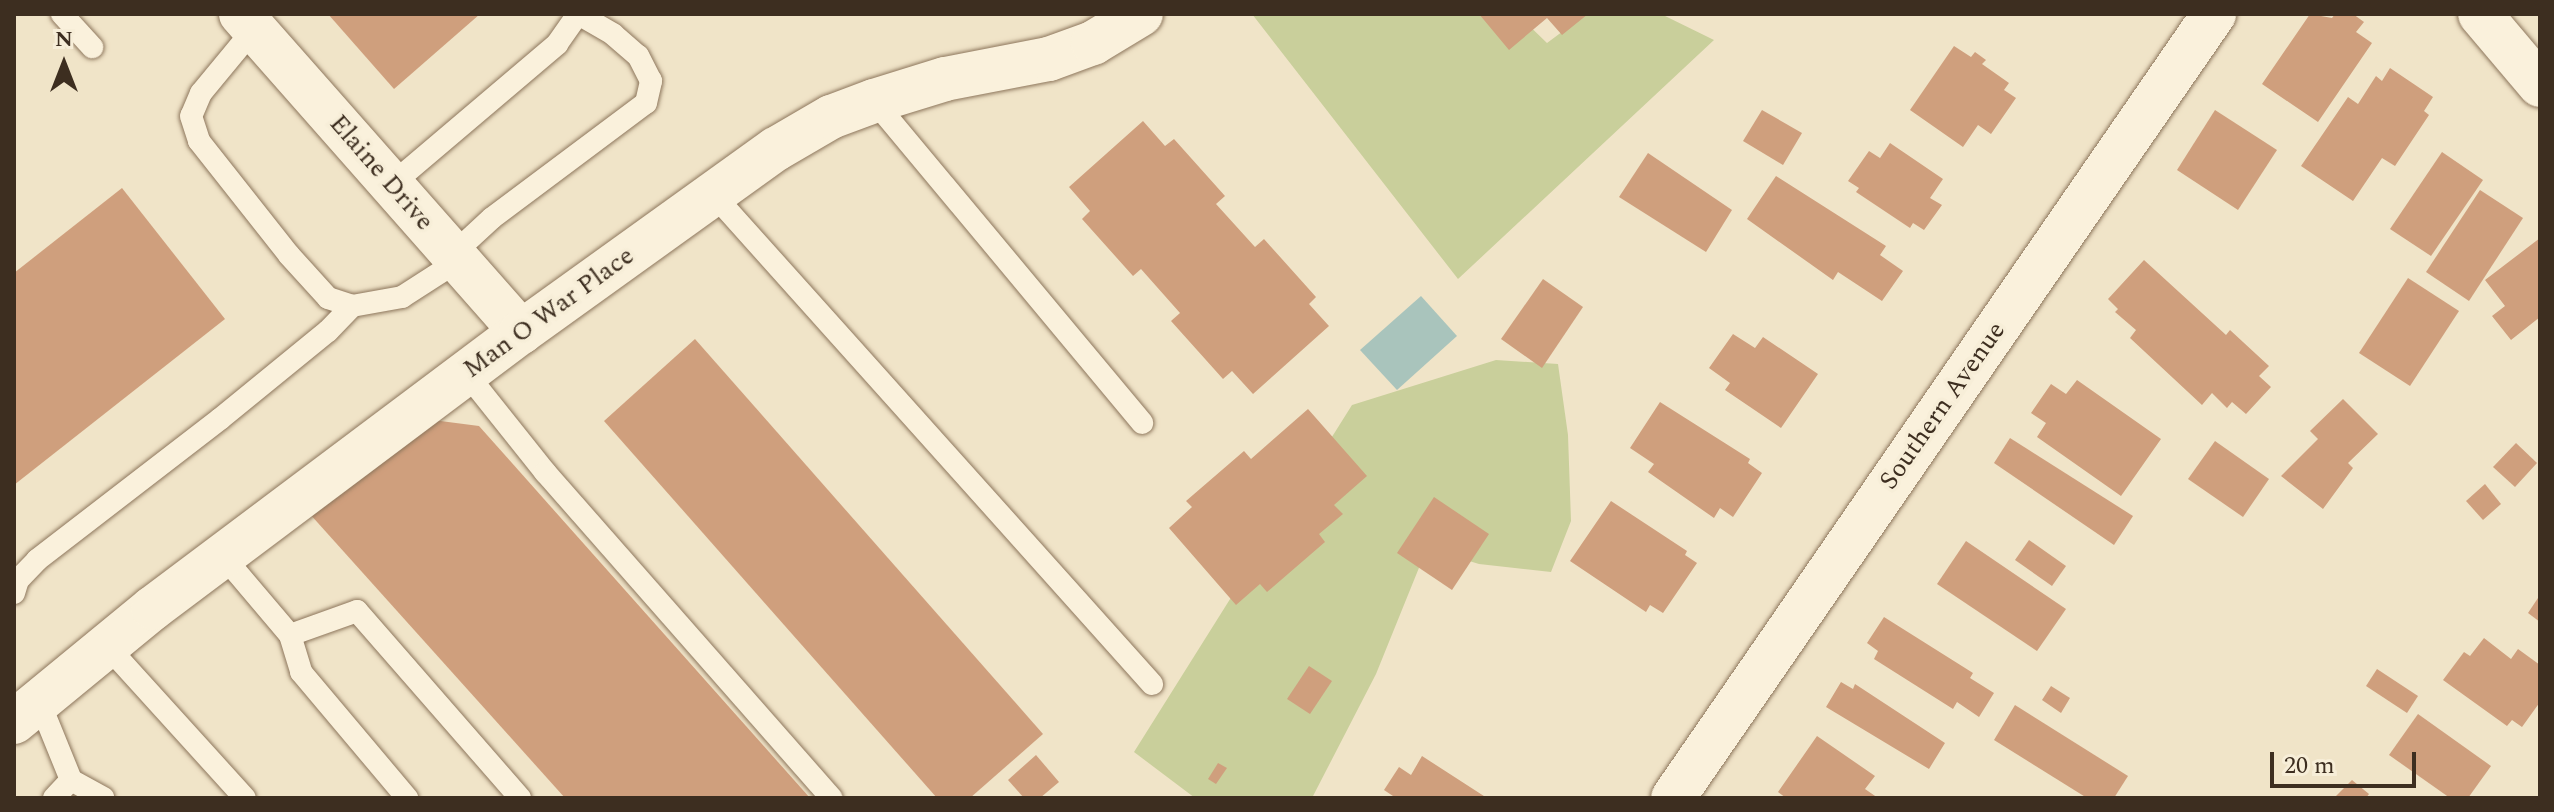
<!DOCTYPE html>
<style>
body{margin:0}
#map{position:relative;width:2554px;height:812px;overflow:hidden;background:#f0e4c8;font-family:Spectral,serif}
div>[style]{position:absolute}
.green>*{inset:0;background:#c9cf9b}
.water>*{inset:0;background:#a9c4bc}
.building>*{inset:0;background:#cf9f7d}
.roads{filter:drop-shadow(0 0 2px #8d765c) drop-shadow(0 0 2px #8d765c)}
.lane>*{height:22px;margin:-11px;padding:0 11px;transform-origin:11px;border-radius:11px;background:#faf1dc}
.street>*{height:44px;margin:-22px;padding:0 22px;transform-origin:22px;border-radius:22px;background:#faf1dc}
span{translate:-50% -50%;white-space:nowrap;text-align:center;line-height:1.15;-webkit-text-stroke:7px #f7eed8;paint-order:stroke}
.street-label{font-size:26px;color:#3d2e20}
.frame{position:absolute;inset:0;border:16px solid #3d2e20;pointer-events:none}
.north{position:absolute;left:24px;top:24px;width:80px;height:80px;-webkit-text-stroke:6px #f7eed8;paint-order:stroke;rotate:0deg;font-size:22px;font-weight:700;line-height:32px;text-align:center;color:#3d2e20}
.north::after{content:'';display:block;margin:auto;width:28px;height:36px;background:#3d2e20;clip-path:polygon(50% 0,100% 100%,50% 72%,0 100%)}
.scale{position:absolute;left:2270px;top:752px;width:146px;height:36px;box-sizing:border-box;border:4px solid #3d2e20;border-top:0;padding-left:10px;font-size:24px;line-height:28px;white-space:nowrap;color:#3d2e20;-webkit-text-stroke:6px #f7eed8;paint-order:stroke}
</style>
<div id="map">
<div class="green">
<div style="clip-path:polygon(1252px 14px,1517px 14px,1547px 43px,1586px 14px,1661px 14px,1714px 40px,1458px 279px)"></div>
<div style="clip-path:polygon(1496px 360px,1558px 364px,1568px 435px,1571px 521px,1551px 572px,1479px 564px,1427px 548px,1376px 674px,1312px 798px,1195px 798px,1134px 752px,1352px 405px)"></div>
</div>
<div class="water">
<div style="clip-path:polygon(1421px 296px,1457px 336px,1397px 390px,1360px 350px)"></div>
</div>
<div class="building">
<div style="clip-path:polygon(328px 14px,480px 14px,394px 89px)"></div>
<div style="clip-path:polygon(1479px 14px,1588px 14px,1562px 35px,1547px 18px,1509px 50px)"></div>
<div style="clip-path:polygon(2310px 14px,2332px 18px,2335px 14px,2353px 14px,2364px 22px,2356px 32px,2372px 43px,2318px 122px,2262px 84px)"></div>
<div style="clip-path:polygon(1954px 46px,1971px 57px,1975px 52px,1986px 60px,1982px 64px,2009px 83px,2004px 90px,2016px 98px,1991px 134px,1978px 125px,1963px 147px,1910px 110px)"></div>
<div style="clip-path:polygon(2390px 68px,2433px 97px,2424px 111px,2429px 115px,2395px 166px,2382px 158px,2353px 201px,2301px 166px,2348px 97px,2358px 104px,2376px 76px,2382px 81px)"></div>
<div style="clip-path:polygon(1762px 110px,1802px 133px,1783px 165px,1743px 141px)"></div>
<div style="clip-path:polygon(2215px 110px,2277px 150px,2238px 210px,2177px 170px)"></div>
<div style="clip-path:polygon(1143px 121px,1165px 146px,1174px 139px,1225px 196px,1216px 204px,1255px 247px,1264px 239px,1316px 297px,1309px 304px,1329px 326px,1253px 394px,1232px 371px,1223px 379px,1171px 321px,1180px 313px,1141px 269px,1133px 276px,1082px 219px,1090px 211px,1069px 187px)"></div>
<div style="clip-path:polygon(1890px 143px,1943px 179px,1930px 198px,1942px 205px,1924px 230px,1913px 223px,1910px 228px,1856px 192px,1859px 188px,1848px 181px,1869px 151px,1880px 158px)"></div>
<div style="clip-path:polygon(2442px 152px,2483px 180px,2431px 256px,2390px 229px)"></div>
<div style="clip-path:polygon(1648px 153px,1732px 210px,1706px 252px,1619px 197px)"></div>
<div style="clip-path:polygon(1776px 176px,1886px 246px,1880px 255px,1903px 271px,1882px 301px,1838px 272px,1833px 280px,1747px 219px)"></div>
<div style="clip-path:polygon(122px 188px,225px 319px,14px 485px,14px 273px)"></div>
<div style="clip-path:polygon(2480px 190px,2523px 218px,2469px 301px,2426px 272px)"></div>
<div style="clip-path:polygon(2540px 238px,2540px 317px,2511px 340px,2492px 316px,2505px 306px,2485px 280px)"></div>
<div style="clip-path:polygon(2144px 260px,2226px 335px,2230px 330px,2269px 366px,2259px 376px,2271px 387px,2246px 414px,2232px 402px,2227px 408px,2212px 393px,2202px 405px,2130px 338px,2136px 330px,2115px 312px,2118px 309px,2108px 299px)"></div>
<div style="clip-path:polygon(2408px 278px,2459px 311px,2410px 386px,2359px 353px)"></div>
<div style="clip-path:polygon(1543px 279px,1583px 307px,1542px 368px,1501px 339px)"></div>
<div style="clip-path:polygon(1733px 334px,1755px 348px,1763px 337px,1818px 374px,1781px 428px,1725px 390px,1730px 383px,1709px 368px)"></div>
<div style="clip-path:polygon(695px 339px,1043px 734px,970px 798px,937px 798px,604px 421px)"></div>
<div style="clip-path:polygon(2077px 380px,2161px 439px,2121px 496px,2037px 437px,2046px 423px,2031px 413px,2051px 384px,2066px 394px)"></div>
<div style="clip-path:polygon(2343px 399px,2378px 434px,2348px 463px,2353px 468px,2323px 509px,2281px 476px,2318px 439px,2310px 431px)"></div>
<div style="clip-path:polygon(1660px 402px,1750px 459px,1748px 463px,1762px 473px,1733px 517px,1720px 508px,1714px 518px,1648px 472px,1654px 464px,1630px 448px)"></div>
<div style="clip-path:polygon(1308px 409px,1367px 476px,1334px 505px,1343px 514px,1319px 534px,1325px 542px,1267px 592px,1260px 584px,1236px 605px,1169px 528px,1192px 507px,1186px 501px,1244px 451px,1251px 459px)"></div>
<div style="clip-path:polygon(425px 419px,479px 426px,810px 798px,565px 798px,309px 513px)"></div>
<div style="clip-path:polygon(2010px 438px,2133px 516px,2114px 545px,1994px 463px)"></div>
<div style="clip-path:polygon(2215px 441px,2269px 479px,2243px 517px,2188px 479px)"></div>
<div style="clip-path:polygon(2516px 443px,2537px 463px,2515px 487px,2493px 467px)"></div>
<div style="clip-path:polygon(2485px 484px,2501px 504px,2483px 520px,2466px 501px)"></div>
<div style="clip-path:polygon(1434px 497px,1489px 534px,1452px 590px,1397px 553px)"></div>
<div style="clip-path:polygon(1611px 501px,1687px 551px,1685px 555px,1697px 563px,1663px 613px,1650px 605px,1646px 612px,1570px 561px)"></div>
<div style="clip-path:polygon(2029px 540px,2066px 566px,2052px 586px,2015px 560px)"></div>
<div style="clip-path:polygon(1966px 541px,2066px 609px,2037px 651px,1937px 584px)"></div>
<div style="clip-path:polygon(2540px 595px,2540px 622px,2528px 613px)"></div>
<div style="clip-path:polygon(1884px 617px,1973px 673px,1970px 678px,1994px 693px,1979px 717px,1957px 702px,1953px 709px,1874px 659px,1878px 651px,1867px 643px)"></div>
<div style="clip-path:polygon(2484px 638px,2511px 659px,2518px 649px,2540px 665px,2540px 702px,2522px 727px,2512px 720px,2507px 726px,2443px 680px,2464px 652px,2470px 656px)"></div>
<div style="clip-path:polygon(1309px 666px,1332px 681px,1310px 714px,1287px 699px)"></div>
<div style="clip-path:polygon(2377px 669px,2418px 696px,2407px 713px,2366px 686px)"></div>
<div style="clip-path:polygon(1841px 682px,1853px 689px,1855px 684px,1945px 743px,1929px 769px,1826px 707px)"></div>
<div style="clip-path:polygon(2051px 686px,2070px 698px,2061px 713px,2042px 700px)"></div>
<div style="clip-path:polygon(2015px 705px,2128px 776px,2114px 798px,2087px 798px,1994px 740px)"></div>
<div style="clip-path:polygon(2418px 714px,2491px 766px,2468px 798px,2450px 798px,2389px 755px)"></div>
<div style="clip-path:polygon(1817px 736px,1875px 776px,1865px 789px,1878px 798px,1786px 798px,1778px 792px)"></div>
<div style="clip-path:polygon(1036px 755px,1059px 782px,1040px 798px,1024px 798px,1008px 780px)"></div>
<div style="clip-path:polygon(1422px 756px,1487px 798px,1396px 798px,1384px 790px,1399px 767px,1411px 775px)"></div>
<div style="clip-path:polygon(1218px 763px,1227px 768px,1216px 784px,1208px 779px)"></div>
<div style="clip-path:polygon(2352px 780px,2369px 794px,2366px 798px,2334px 798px)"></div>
</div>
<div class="roads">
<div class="lane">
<div style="left:62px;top:14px;width:45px;rotate:47.7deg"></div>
<div style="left:254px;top:29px;width:83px;rotate:129.6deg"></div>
<div style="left:201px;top:93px;width:25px;rotate:113deg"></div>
<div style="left:191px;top:116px;width:26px;rotate:72deg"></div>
<div style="left:199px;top:141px;width:145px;rotate:51.7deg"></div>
<div style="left:289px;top:255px;width:58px;rotate:47.8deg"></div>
<div style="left:328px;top:298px;width:25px;rotate:18deg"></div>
<div style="left:352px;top:306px;width:51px;rotate:-10.2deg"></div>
<div style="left:402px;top:297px;width:67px;rotate:-32.7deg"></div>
<div style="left:874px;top:101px;width:419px;rotate:50.2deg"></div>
<div style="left:391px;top:185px;width:218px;rotate:-40.3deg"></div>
<div style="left:557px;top:44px;width:37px;rotate:-55deg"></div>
<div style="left:713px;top:194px;width:658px;rotate:48.14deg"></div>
<div style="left:452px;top:255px;width:54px;rotate:-42.8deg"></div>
<div style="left:492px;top:218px;width:192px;rotate:-36.8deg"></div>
<div style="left:646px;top:103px;width:23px;rotate:-77deg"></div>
<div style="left:651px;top:81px;width:28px;rotate:-117deg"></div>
<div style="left:638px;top:56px;width:33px;rotate:-139deg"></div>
<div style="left:613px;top:34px;width:39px;rotate:-150deg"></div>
<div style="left:466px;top:373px;width:127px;rotate:51.4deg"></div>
<div style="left:545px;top:472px;width:434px;rotate:48.7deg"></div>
<div style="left:223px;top:556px;width:104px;rotate:49.7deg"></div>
<div style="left:290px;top:635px;width:71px;rotate:-19.7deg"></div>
<div style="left:357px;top:611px;width:248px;rotate:48.9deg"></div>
<div style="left:14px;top:593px;width:14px;rotate:-73deg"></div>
<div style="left:18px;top:580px;width:28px;rotate:-46deg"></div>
<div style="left:37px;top:560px;width:231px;rotate:-37.6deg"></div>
<div style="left:220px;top:419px;width:139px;rotate:-39.2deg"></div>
<div style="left:328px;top:331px;width:35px;rotate:-46deg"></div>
<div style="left:290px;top:635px;width:39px;rotate:73deg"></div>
<div style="left:301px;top:672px;width:165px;rotate:49.9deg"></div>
<div style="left:107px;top:646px;width:205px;rotate:47.8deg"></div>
<div style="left:39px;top:701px;width:85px;rotate:67.9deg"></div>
<div style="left:71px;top:780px;width:37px;rotate:29deg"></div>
<div style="left:54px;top:798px;width:25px;rotate:-47deg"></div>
</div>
<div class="street">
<div style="left:241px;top:14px;width:424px;rotate:48.6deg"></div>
<div style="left:2480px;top:14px;width:93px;rotate:49.8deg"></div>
<div style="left:14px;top:722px;width:180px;rotate:-39.4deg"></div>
<div style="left:153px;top:608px;width:460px;rotate:-36.9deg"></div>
<div style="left:521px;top:332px;width:314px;rotate:-35.7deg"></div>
<div style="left:776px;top:149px;width:64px;rotate:-30.2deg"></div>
<div style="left:831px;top:117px;width:46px;rotate:-20.4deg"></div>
<div style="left:874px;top:101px;width:74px;rotate:-17.2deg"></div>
<div style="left:945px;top:79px;width:106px;rotate:-10.9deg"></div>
<div style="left:1049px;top:59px;width:47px;rotate:-20deg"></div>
<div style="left:1093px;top:43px;width:56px;rotate:-31.1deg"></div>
<div style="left:1673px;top:798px;width:953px;rotate:-55.39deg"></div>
</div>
</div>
<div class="street-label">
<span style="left:381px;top:173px;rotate:49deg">Elaine Drive</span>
<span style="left:549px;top:313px;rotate:-36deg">Man O War Place</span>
<span style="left:1943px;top:406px;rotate:-55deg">Southern Avenue</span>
</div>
<div class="frame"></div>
<div class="north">N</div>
<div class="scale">20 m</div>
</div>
